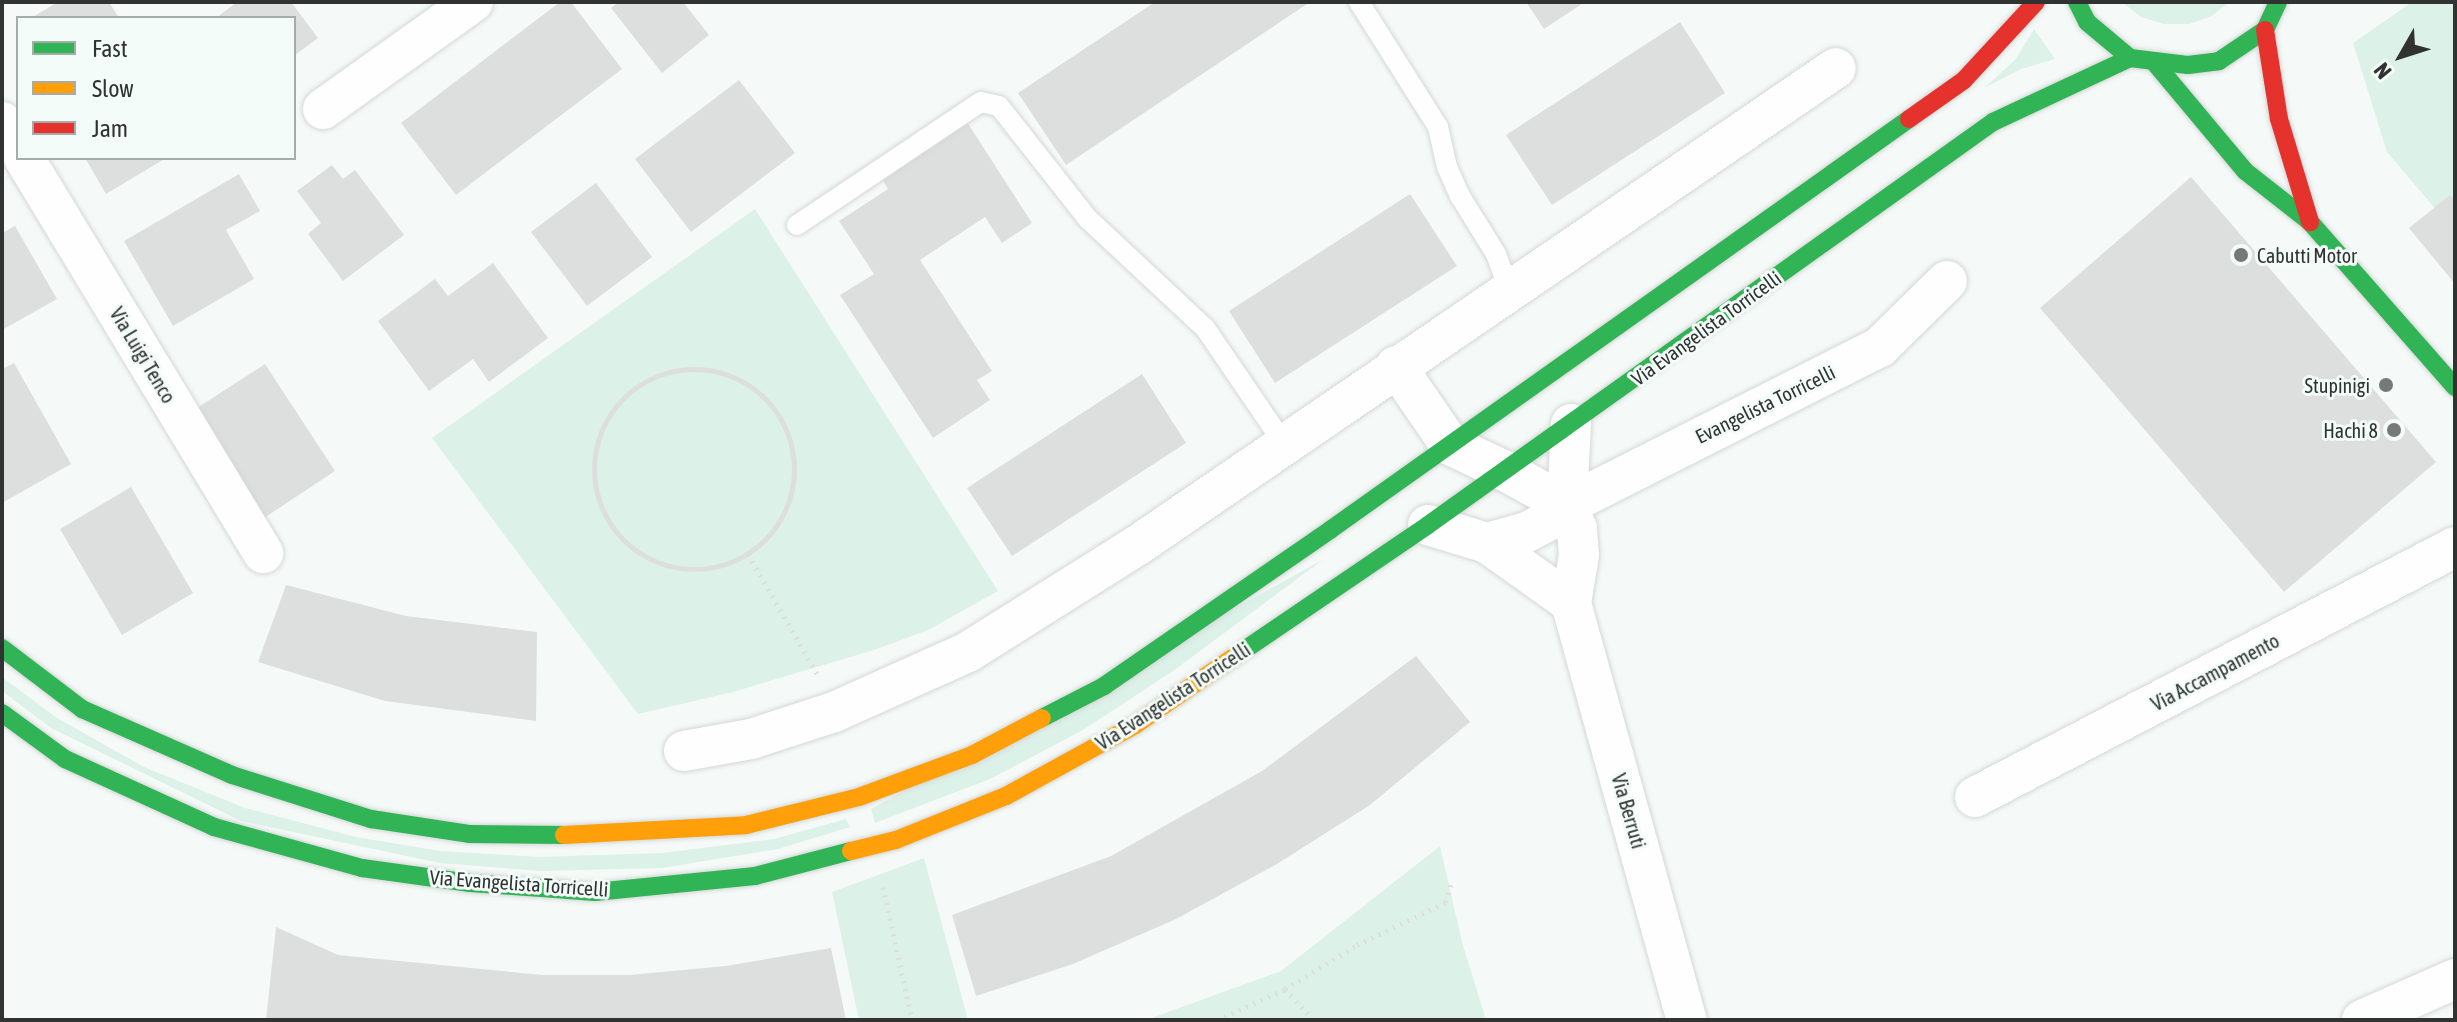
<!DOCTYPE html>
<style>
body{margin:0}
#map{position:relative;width:2457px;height:1022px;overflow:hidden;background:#f5faf8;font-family:"Asap Condensed",sans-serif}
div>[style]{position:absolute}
.green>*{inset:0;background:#dcf1e8}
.building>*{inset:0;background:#dcdfde}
.path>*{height:5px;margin-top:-2.5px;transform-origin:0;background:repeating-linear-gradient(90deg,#dddfde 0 2px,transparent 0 8px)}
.path>.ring{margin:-2.5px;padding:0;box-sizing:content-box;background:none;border:5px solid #dddfde;border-radius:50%}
.roads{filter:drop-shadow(0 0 2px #d4d7d6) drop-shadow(0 0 2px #d4d7d6)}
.lane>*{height:20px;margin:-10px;padding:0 10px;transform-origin:10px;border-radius:10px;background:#fefefe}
.street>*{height:40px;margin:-20px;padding:0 20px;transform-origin:20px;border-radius:20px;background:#fefefe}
.fast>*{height:18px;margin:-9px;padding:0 9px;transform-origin:9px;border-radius:9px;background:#30b455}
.slow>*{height:18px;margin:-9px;padding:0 9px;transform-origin:9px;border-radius:9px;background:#ff9f0a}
.jam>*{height:18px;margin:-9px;padding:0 9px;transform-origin:9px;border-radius:9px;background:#e5322d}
.dots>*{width:22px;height:22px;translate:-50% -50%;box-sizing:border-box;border:4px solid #f3fcf8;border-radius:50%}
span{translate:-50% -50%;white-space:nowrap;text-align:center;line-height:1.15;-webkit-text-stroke:6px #f3fcf8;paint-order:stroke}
.poi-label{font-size:20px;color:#303332}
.left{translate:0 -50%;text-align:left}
.right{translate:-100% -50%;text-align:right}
.street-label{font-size:20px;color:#303332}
.frame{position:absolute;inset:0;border:4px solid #303332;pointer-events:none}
.legend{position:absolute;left:16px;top:16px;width:280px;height:144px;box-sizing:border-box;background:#f3fcf8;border:2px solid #a5aca9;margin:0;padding:10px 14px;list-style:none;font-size:24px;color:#303332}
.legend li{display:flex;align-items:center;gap:16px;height:40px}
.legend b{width:40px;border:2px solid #a5aca9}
.north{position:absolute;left:2361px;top:16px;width:80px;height:80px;-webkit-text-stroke:6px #f3fcf8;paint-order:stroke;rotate:231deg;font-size:22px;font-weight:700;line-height:32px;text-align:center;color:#303332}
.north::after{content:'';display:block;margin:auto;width:28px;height:36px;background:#303332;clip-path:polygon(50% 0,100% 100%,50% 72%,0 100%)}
</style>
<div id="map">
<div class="green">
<div style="clip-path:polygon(2122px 2px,2229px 2px,2212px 16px,2189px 24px,2164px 24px,2141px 17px)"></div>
<div style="clip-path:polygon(2412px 2px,2455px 2px,2455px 232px,2387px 152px,2353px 43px)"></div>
<div style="clip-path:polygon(2034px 29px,2055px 59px,2021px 69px,1984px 88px,2015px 60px)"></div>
<div style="clip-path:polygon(755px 209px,998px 591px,928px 630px,874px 650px,733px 692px,638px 714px,432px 438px)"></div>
<div style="clip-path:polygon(1324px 559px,1173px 671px,1083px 730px,990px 779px,875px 823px,871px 809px)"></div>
<div style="clip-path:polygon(2px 677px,57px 718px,144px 767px,245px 808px,356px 837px,440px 851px,539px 857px,662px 853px,774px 839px,846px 819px,850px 827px,778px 849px,662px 868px,541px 871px,440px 863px,241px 821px,51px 728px,2px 691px)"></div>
<div style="clip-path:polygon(1440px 846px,1462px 942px,1486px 1020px,1146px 1020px,1281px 971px)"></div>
<div style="clip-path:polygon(924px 858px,968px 1020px,859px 1020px,832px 892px)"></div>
</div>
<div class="building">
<div style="clip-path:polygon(58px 2px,109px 2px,119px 18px,31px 18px)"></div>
<div style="clip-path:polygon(237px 2px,291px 2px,318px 38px,294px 56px,294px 18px,216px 18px)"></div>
<div style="clip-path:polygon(560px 2px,571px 2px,622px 69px,456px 195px,401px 123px)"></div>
<div style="clip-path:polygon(619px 2px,683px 2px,709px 35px,662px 73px,611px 8px)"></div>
<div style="clip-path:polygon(1155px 2px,1310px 2px,1066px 165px,1018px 93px)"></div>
<div style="clip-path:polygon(1526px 2px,1585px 2px,1544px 29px)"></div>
<div style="clip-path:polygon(1680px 22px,1725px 93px,1552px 205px,1506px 135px)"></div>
<div style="clip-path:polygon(739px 80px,795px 153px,691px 232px,635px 159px)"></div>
<div style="clip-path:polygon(967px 122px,1032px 223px,1002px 243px,985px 217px,920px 260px,992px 371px,977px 380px,990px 400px,933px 438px,840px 295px,874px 274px,839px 221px,888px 189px,881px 177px)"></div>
<div style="clip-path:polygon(85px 158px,166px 158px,106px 194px)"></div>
<div style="clip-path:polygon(332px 165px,343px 179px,355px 170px,404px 235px,343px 281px,308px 234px,321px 223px,297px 191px)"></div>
<div style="clip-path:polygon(239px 174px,260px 211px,226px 230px,254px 279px,173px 326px,124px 241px)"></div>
<div style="clip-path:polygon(2191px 177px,2436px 462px,2284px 592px,2040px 308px)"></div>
<div style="clip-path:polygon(596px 183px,652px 257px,587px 306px,531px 232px)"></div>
<div style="clip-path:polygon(1410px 194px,1457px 266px,1275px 383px,1229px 311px)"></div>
<div style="clip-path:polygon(2450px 195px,2455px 200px,2455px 284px,2409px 228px)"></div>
<div style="clip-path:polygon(15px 226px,57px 299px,2px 330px,2px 233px)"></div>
<div style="clip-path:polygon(493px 263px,548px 338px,489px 382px,473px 359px,429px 391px,378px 321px,435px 279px,448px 296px)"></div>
<div style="clip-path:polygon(14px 363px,71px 464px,2px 503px,2px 369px)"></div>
<div style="clip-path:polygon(265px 364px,335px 471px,261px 520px,191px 412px)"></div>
<div style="clip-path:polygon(1142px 374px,1186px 443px,1012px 556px,967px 488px)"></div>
<div style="clip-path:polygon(131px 487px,193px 593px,122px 635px,60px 529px)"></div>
<div style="clip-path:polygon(286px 585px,406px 616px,537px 632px,536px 721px,385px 701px,258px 662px)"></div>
<div style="clip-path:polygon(1416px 656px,1470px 722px,1370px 805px,1277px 864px,1176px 919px,1073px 964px,976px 996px,952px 915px,1111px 856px,1262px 771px)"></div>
<div style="clip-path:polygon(276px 927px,338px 955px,542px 975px,629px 975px,726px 966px,831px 948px,846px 1020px,266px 1020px)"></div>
</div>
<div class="path">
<div class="ring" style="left:594px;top:369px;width:195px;height:195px"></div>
<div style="left:748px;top:554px;width:140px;rotate:60deg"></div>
<div style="left:883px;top:887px;width:136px;rotate:77.7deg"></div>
<div style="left:1285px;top:989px;width:42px;rotate:46.9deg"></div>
<div style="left:1217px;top:1020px;width:75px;rotate:-24.5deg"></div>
<div style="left:1285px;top:989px;width:84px;rotate:-31.4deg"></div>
<div style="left:1357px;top:945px;width:99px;rotate:-25.8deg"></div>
<div style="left:1446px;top:902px;width:22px;rotate:-74deg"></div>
</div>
<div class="roads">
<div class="lane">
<div style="left:1359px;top:2px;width:148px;rotate:57.7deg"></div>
<div style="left:1438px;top:127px;width:41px;rotate:77.3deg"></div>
<div style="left:1447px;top:167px;width:32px;rotate:66deg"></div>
<div style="left:1460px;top:196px;width:68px;rotate:58.2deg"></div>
<div style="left:1496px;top:254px;width:38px;rotate:70deg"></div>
<div style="left:797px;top:225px;width:221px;rotate:-33.8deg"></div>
<div style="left:981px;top:102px;width:18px;rotate:13deg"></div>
<div style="left:999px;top:106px;width:144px;rotate:51.8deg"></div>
<div style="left:1088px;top:219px;width:160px;rotate:43deg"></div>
<div style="left:1205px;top:328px;width:140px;rotate:55.7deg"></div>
</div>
<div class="street">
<div style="left:323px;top:109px;width:184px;rotate:-35.5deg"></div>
<div style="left:2px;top:122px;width:31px;rotate:58deg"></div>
<div style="left:24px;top:158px;width:462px;rotate:58.8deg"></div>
<div style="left:1396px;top:366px;width:96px;rotate:55.6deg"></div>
<div style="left:1450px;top:445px;width:61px;rotate:25.3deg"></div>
<div style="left:1505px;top:471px;width:71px;rotate:28.7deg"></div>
<div style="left:1567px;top:505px;width:5px;rotate:68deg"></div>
<div style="left:1569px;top:510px;width:21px;rotate:67deg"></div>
<div style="left:1577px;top:529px;width:26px;rotate:86deg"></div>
<div style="left:1579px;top:555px;width:49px;rotate:99.5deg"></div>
<div style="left:1571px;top:603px;width:433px;rotate:74.5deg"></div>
<div style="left:1567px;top:505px;width:351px;rotate:-26.8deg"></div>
<div style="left:1880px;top:347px;width:94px;rotate:-44.6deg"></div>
<div style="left:1567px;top:505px;width:81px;rotate:-87.2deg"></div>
<div style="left:1428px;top:525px;width:62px;rotate:17deg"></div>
<div style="left:1487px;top:543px;width:103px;rotate:35.5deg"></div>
<div style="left:1487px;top:543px;width:41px;rotate:-15.4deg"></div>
<div style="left:1527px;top:532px;width:47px;rotate:-27.6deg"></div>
<div style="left:684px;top:751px;width:68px;rotate:-10.2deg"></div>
<div style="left:751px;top:739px;width:87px;rotate:-18deg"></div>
<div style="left:834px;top:712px;width:147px;rotate:-24.1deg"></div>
<div style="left:968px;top:652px;width:201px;rotate:-32.2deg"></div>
<div style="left:1138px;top:545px;width:845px;rotate:-34.35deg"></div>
<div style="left:1975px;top:797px;width:541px;rotate:-27.51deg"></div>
<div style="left:2362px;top:1020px;width:102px;rotate:-23.8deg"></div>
</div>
<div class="fast">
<div style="left:2077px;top:2px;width:22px;rotate:63deg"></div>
<div style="left:2087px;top:22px;width:56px;rotate:39.9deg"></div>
<div style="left:2130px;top:58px;width:58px;rotate:6.9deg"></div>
<div style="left:2188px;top:65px;width:31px;rotate:-7deg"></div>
<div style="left:2219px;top:61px;width:55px;rotate:-34deg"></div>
<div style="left:2265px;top:30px;width:31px;rotate:-65deg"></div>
<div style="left:2154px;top:62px;width:142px;rotate:50.1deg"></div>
<div style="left:2245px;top:171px;width:83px;rotate:38.1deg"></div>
<div style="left:2310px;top:222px;width:220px;rotate:48.7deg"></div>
<div style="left:2px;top:648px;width:101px;rotate:37.3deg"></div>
<div style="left:82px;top:709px;width:164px;rotate:23.7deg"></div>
<div style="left:232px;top:775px;width:146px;rotate:17.6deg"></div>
<div style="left:371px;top:819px;width:99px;rotate:8.7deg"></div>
<div style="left:469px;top:834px;width:95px;rotate:0.6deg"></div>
<div style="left:1237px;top:655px;width:231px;rotate:-34.2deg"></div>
<div style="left:1428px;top:525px;width:694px;rotate:-35.5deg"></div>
<div style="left:1993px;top:122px;width:151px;rotate:-25deg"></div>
<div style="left:2px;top:713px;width:78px;rotate:36.1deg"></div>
<div style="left:65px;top:759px;width:164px;rotate:24.5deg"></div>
<div style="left:214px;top:827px;width:154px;rotate:15.5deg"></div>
<div style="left:362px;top:868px;width:109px;rotate:7.9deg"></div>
<div style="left:470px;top:883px;width:125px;rotate:4.1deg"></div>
<div style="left:595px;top:892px;width:161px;rotate:-5.7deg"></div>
<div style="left:755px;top:876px;width:99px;rotate:-14.6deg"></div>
<div style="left:1042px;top:718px;width:70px;rotate:-27.3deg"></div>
<div style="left:1104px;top:686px;width:275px;rotate:-34.6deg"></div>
<div style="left:1330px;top:530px;width:710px;rotate:-35.37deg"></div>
</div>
<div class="slow">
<div style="left:564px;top:835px;width:182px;rotate:-3.1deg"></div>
<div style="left:746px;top:825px;width:116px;rotate:-13.9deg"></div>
<div style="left:859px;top:797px;width:121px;rotate:-20.4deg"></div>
<div style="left:972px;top:755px;width:79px;rotate:-27.9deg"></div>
<div style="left:851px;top:851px;width:46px;rotate:-13.7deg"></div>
<div style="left:896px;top:840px;width:118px;rotate:-21.8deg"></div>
<div style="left:1006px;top:796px;width:147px;rotate:-28.8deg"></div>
<div style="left:1135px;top:725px;width:124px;rotate:-34.5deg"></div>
</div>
<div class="jam">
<div style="left:2265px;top:30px;width:90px;rotate:81.1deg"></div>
<div style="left:2279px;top:119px;width:108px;rotate:73.2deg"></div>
<div style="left:1909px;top:119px;width:67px;rotate:-35.3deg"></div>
<div style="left:1964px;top:80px;width:106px;rotate:-47.3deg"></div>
</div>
</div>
<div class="dots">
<div style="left:2241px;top:255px;background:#757977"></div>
<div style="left:2386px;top:385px;background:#757977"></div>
<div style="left:2394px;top:430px;background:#757977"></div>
</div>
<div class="poi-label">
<span class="left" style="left:2257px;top:255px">Cabutti Motor</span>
<span class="right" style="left:2370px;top:385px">Stupinigi</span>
<span class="right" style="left:2378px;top:430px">Hachi 8</span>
</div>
<div class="street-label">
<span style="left:1706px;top:328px;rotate:-36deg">Via Evangelista Torricelli</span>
<span style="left:143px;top:355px;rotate:59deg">Via Luigi Tenco</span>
<span style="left:1765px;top:404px;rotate:-26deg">Evangelista Torricelli</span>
<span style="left:2215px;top:672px;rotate:-28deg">Via Accampamento</span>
<span style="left:1173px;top:696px;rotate:-33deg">Via Evangelista Torricelli</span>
<span style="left:1629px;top:811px;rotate:74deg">Via Berruti</span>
<span style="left:519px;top:883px;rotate:4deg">Via Evangelista Torricelli</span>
</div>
<div class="frame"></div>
<ul class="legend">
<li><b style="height:10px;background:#30b455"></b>Fast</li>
<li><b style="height:10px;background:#ff9f0a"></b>Slow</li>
<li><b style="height:10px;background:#e5322d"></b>Jam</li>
</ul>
<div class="north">N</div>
</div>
